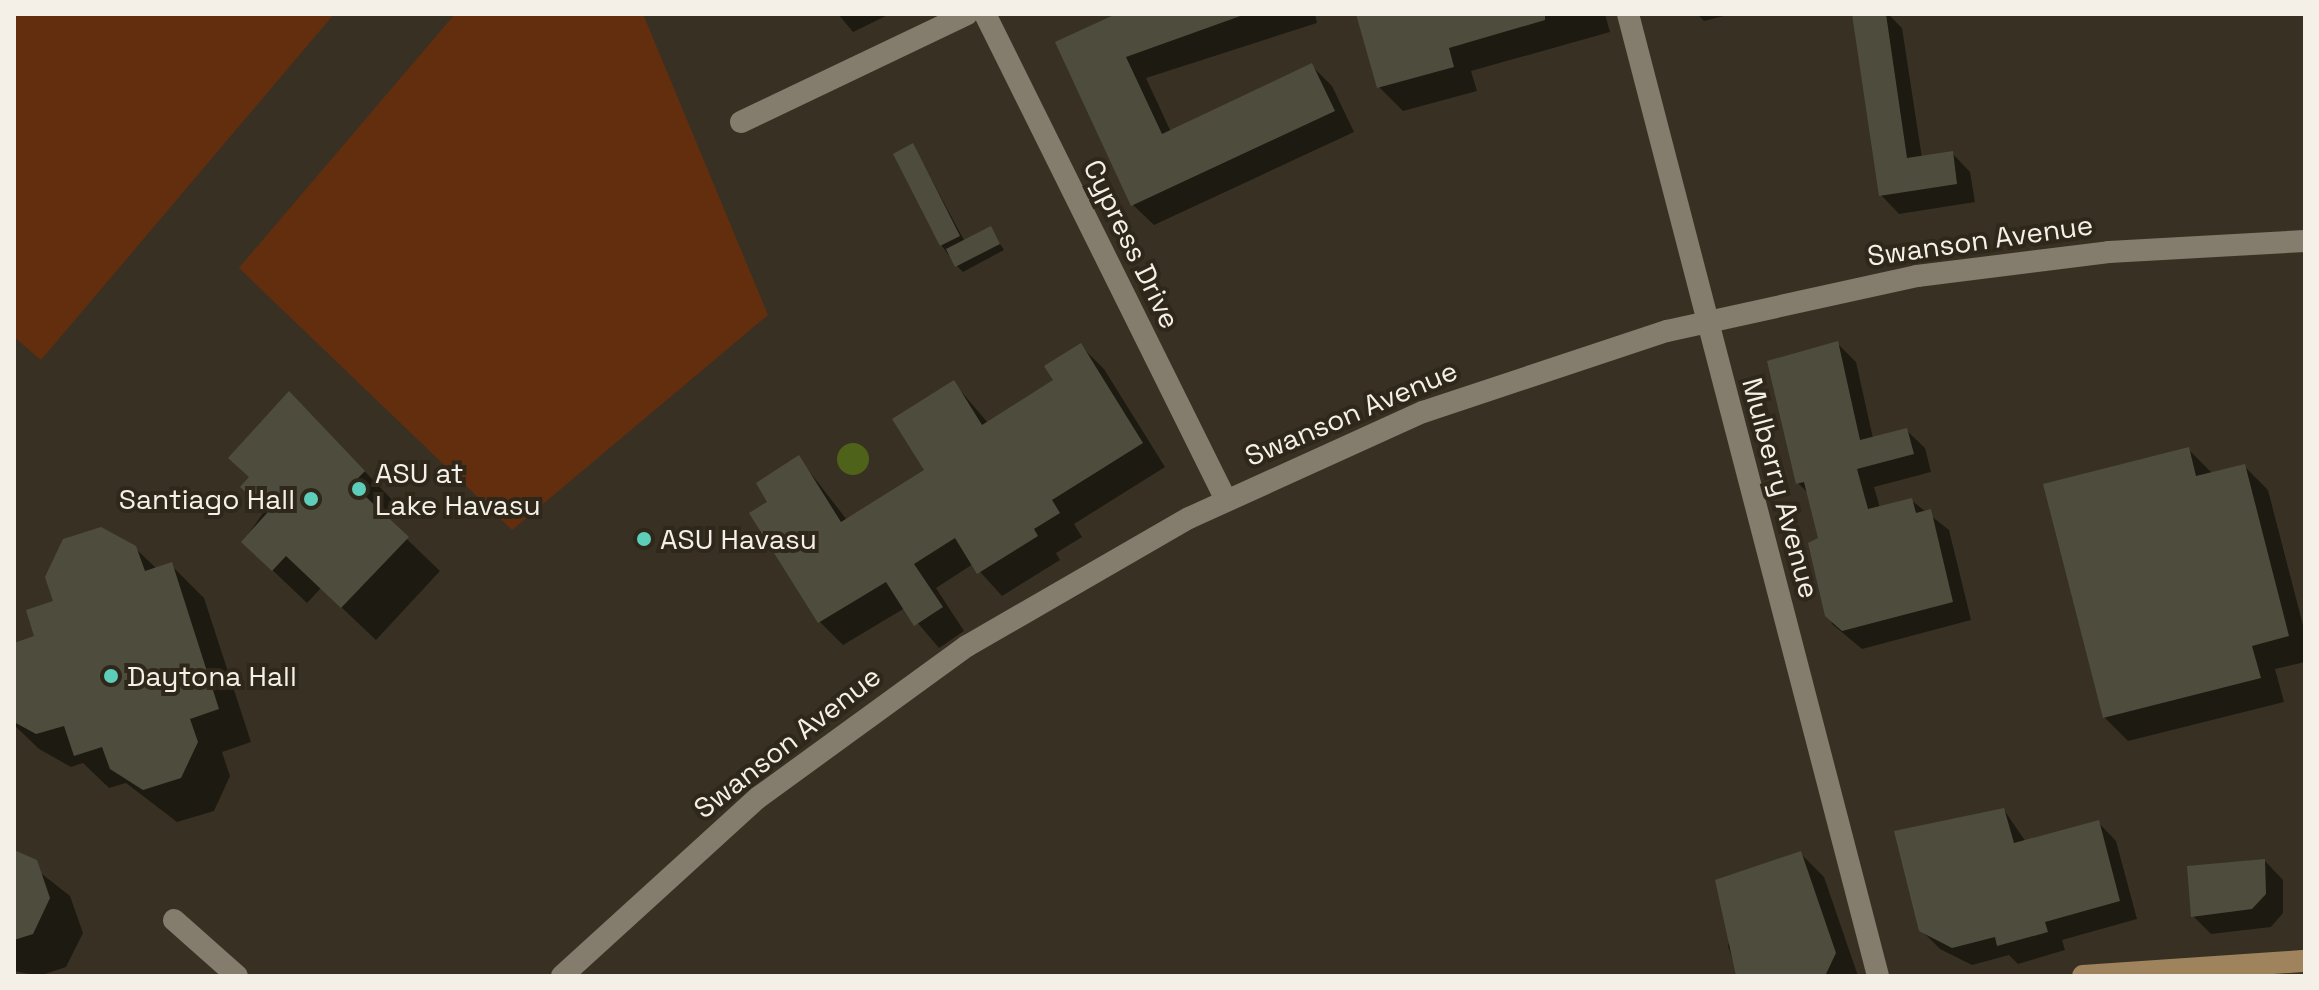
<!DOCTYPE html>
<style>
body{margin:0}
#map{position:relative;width:2319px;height:990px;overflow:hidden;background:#383123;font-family:"Space Grotesk",sans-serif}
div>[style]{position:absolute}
.green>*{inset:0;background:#632e0e}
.water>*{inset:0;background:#4f621a}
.round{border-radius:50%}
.shadow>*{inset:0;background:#0007}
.building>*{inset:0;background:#4e4d3d}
.minor>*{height:22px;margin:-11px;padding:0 11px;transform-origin:11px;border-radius:11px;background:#847c6c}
.tertiary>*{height:22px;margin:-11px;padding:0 11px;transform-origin:11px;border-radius:11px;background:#847c6c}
.secondary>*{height:22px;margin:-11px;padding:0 11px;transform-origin:11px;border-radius:11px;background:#9e835d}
.dots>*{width:22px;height:22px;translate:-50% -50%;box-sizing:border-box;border:4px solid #2e271a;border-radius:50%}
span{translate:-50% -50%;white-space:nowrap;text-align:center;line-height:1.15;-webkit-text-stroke:8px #2e271a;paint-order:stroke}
.street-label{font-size:28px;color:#f4f0e7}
.poi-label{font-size:28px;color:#f4f0e7}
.left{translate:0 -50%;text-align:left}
.right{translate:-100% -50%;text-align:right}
.frame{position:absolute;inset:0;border:16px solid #f4f0e7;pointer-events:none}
</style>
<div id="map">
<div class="green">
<div style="clip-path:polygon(14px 14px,334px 14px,41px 360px,14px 337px)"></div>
<div style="clip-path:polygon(455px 14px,643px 14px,768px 315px,512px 530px,239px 268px)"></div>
</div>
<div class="water">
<div class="round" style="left:837px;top:443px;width:32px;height:32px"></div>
</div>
<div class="shadow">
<div style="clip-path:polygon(838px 14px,890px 14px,853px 32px)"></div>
<div style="clip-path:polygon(1120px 14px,1315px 14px,1317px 23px,1146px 78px,1171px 132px,1311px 65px,1332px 86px,1354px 132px,1154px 225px,1133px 205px)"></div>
<div style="clip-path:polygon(1358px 14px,1605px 14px,1610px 32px,1471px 71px,1477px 91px,1403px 111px,1379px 87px)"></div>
<div style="clip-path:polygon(1697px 14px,1732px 14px,1704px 21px)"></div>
<div style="clip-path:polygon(1854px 14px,1888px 14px,1902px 28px,1922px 158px,1952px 153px,1970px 172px,1975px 202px,1899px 214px,1881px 195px)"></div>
<div style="clip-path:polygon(913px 145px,965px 242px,990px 229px,1004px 250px,963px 272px,957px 266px,941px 245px)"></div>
<div style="clip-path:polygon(1838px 344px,1856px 362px,1873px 438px,1906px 430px,1925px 448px,1931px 472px,1874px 487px,1880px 508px,1911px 500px,1949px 530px,1971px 620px,1862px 649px,1832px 624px,1810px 544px,1820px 539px,1809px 494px,1798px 483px)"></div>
<div style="clip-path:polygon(1081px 346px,1104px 369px,1165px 467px,1074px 524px,1082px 537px,1056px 553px,1060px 560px,1002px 596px,973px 564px,936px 588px,964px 631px,939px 648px,905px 608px,843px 645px,820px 622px,752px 514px,770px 503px,799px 458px,847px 520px,926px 471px,954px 383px,988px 423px,1056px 381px)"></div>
<div style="clip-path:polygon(322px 427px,397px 505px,385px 518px,440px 571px,376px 640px,321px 588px,307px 603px,243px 542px)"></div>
<div style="clip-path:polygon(2188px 449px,2213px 474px,2244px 466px,2268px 490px,2305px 633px,2305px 662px,2275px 669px,2284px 702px,2128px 741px,2104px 717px)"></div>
<div style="clip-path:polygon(135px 548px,157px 569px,171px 565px,204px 598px,251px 742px,222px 752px,230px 776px,214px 811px,177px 822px,126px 783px,109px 788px,83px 763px,71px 767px,39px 749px,14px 725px,14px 645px,37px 638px,56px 602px)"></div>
<div style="clip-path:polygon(2004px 810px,2026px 842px,2098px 822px,2116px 841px,2137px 919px,2062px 940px,2065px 950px,2018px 964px,2009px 955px,1972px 965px,1940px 949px,1921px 930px)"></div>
<div style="clip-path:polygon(14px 852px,70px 896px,83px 933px,66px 967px,39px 976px,14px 971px)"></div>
<div style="clip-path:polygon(1800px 853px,1824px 877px,1858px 976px,1738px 976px,1728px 946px,1733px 928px)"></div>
<div style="clip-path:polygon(2265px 861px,2283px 880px,2283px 913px,2271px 927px,2211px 934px,2193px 916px)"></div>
</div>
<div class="building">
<div style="clip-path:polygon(1116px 14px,1246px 14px,1126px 57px,1162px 134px,1312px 63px,1335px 111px,1131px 206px,1055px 42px)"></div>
<div style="clip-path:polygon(1356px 14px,1545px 14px,1545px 20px,1449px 48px,1454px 67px,1377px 88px)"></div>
<div style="clip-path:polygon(1852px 14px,1886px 14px,1907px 158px,1953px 151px,1957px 184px,1879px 196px)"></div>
<div style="clip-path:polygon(913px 143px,960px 236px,940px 246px,893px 154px)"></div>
<div style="clip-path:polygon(991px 226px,1000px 244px,955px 267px,946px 249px)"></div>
<div style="clip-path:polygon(1838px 341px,1860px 440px,1907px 428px,1914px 454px,1857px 469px,1868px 509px,1912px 498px,1916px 513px,1931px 509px,1953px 602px,1842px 631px,1825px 616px,1808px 543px,1818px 538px,1804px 482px,1796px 484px,1767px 361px)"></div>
<div style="clip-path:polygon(1081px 343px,1143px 443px,1052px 500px,1060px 513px,1034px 529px,1038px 536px,977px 574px,955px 538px,914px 564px,943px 607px,914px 626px,886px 582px,818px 623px,749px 513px,767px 502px,756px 483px,799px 455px,841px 522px,924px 470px,892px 419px,954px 380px,982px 425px,1053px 380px,1044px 366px)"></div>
<div style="clip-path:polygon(289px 391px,365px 471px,352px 484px,409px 537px,341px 608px,286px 556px,272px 571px,241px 542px,268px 512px,240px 487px,249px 477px,228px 458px)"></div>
<div style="clip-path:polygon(2189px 447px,2196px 476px,2245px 464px,2289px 636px,2252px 646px,2261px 678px,2103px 718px,2043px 484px)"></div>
<div style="clip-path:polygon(101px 527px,136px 546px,145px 571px,172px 562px,219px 709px,190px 719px,198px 742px,181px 778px,143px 790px,110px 769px,102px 747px,74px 756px,64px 726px,36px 734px,14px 722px,14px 643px,34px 636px,26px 610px,53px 601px,45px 577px,63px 539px)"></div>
<div style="clip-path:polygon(2004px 808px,2014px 843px,2099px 820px,2120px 901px,2045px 922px,2048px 932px,1997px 946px,1995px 937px,1952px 948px,1919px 931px,1894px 831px)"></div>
<div style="clip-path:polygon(14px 850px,37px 860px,50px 898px,33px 934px,14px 940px)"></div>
<div style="clip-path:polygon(1801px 851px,1836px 953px,1825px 976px,1736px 976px,1715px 880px)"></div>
<div style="clip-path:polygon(2265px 859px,2266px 894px,2252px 909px,2191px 917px,2187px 866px)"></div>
</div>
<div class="minor">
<div style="left:985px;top:14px;width:542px;rotate:63.62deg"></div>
<div style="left:741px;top:122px;width:250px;rotate:-25.5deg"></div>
<div style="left:174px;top:920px;width:84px;rotate:41.6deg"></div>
</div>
<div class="tertiary">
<div style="left:1628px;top:14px;width:994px;rotate:75.43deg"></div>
<div style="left:562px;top:976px;width:266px;rotate:-42.3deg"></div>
<div style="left:759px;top:797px;width:257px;rotate:-36deg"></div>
<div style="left:967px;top:646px;width:256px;rotate:-30deg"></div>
<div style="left:1189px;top:518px;width:257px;rotate:-24.4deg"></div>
<div style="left:1423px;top:412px;width:257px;rotate:-18.4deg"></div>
<div style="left:1667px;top:331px;width:256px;rotate:-12.4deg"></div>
<div style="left:1917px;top:276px;width:193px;rotate:-7.1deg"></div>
<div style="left:2109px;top:252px;width:196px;rotate:-3.2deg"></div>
</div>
<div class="secondary">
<div style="left:2083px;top:976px;width:223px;rotate:-3.9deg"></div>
</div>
<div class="dots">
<div style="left:359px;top:489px;background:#5dceb9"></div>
<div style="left:311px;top:499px;background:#5dceb9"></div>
<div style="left:644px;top:539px;background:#5dceb9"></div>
<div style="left:111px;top:676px;background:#5dceb9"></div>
</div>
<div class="street-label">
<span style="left:1980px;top:240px;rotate:-8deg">Swanson Avenue</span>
<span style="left:1132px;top:244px;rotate:64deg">Cypress Drive</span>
<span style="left:1351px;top:413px;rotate:-23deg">Swanson Avenue</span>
<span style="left:1781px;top:488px;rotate:75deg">Mulberry Avenue</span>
<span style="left:787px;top:742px;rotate:-38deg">Swanson Avenue</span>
</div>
<div class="poi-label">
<span class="left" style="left:375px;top:489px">ASU at<br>Lake Havasu</span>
<span class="right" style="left:295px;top:499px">Santiago Hall</span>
<span class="left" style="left:660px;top:539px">ASU Havasu</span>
<span class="left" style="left:127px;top:676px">Daytona Hall</span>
</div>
<div class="frame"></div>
</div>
